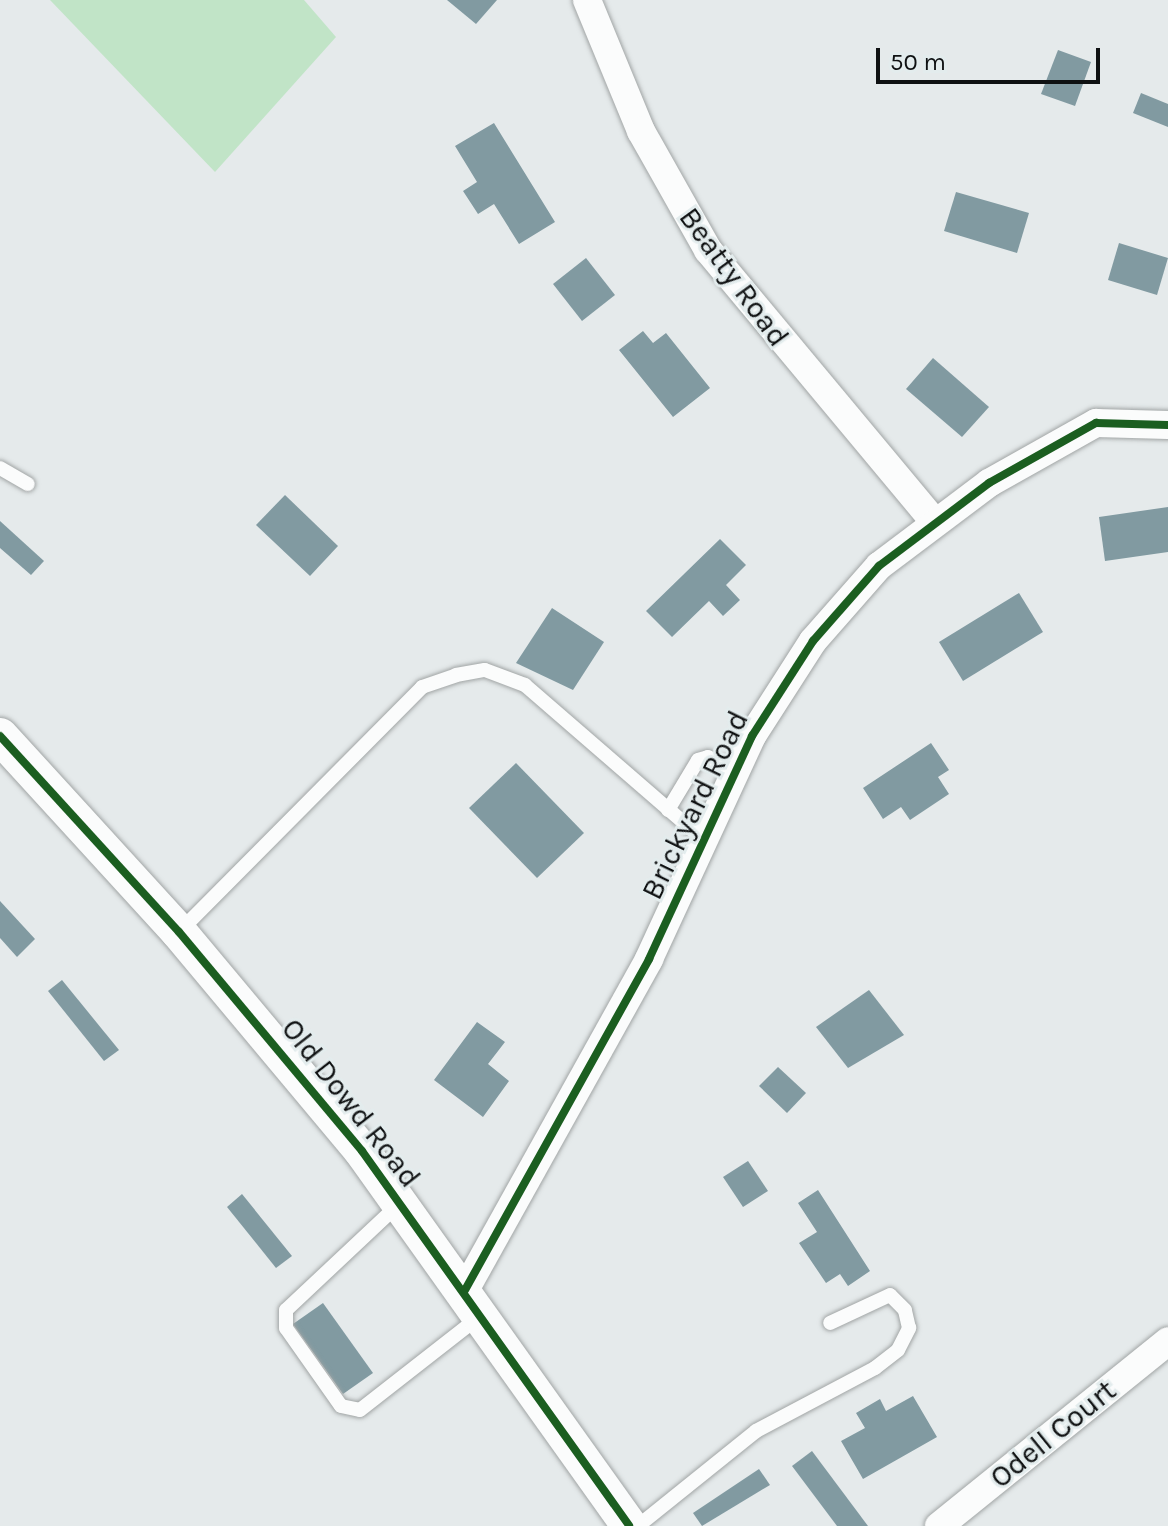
<!DOCTYPE html>
<style>
body{margin:0}
#map{position:relative;width:1168px;height:1526px;overflow:hidden;background:#e5eaeb;font-family:Karla,sans-serif}
div>[style]{position:absolute}
.green>*{inset:0;background:#c1e4c7}
.building>*{inset:0;background:#819aa1}
.roads{filter:drop-shadow(0 0 2px #a1a5a5) drop-shadow(0 0 2px #a1a5a5)}
.service>*{height:14px;margin:-7px;padding:0 7px;transform-origin:7px;border-radius:7px;background:#fbfcfc}
.minor>*{height:28px;margin:-14px;padding:0 14px;transform-origin:14px;border-radius:14px;background:#fbfcfc}
.tertiary>*{height:36px;margin:-18px;padding:0 18px;transform-origin:18px;border-radius:18px;background:#fbfcfc}
.cycleway>*{height:8px;margin:-4px;padding:0 4px;transform-origin:4px;border-radius:4px;background:#1b5e20}
span{translate:-50% -50%;white-space:nowrap;text-align:center;line-height:1.15;-webkit-text-stroke:6px #e3eced;paint-order:stroke}
.street-label{font-size:30px;color:#0f1112}
.scale{position:absolute;left:876px;top:48px;width:224px;height:36px;box-sizing:border-box;border:4px solid #0f1112;border-top:0;padding-left:10px;font-size:24px;line-height:28px;white-space:nowrap;color:#0f1112;-webkit-text-stroke:6px #e3eced;paint-order:stroke}
</style>
<div id="map">
<div class="green">
<div style="clip-path:polygon(50px 0,304px 0,336px 37px,215px 172px)"></div>
</div>
<div class="building">
<div style="clip-path:polygon(447px 0,497px 0,476px 24px)"></div>
<div style="clip-path:polygon(1058px 50px,1091px 62px,1075px 106px,1041px 94px)"></div>
<div style="clip-path:polygon(1141px 93px,1168px 104px,1168px 127px,1133px 113px)"></div>
<div style="clip-path:polygon(494px 123px,555px 222px,519px 244px,494px 204px,478px 214px,463px 191px,477px 182px,455px 146px)"></div>
<div style="clip-path:polygon(956px 192px,1029px 213px,1017px 253px,944px 231px)"></div>
<div style="clip-path:polygon(1119px 243px,1168px 258px,1157px 295px,1108px 280px)"></div>
<div style="clip-path:polygon(586px 258px,615px 295px,582px 321px,553px 284px)"></div>
<div style="clip-path:polygon(643px 331px,653px 343px,666px 333px,710px 388px,673px 417px,619px 350px)"></div>
<div style="clip-path:polygon(933px 358px,989px 407px,962px 437px,906px 389px)"></div>
<div style="clip-path:polygon(285px 495px,338px 546px,310px 576px,256px 525px)"></div>
<div style="clip-path:polygon(1168px 507px,1168px 552px,1105px 561px,1099px 517px)"></div>
<div style="clip-path:polygon(0 521px,44px 561px,31px 575px,0 548px)"></div>
<div style="clip-path:polygon(720px 539px,746px 565px,726px 585px,740px 600px,723px 616px,709px 601px,672px 637px,646px 611px)"></div>
<div style="clip-path:polygon(1019px 593px,1043px 632px,963px 681px,939px 642px)"></div>
<div style="clip-path:polygon(552px 608px,604px 642px,573px 690px,516px 663px)"></div>
<div style="clip-path:polygon(931px 743px,949px 770px,938px 777px,949px 794px,910px 820px,901px 807px,883px 819px,863px 788px)"></div>
<div style="clip-path:polygon(516px 763px,584px 833px,537px 878px,469px 808px)"></div>
<div style="clip-path:polygon(0 901px,35px 939px,17px 957px,0 938px)"></div>
<div style="clip-path:polygon(62px 980px,119px 1050px,104px 1061px,48px 991px)"></div>
<div style="clip-path:polygon(869px 990px,904px 1035px,848px 1068px,816px 1027px)"></div>
<div style="clip-path:polygon(477px 1022px,505px 1042px,488px 1064px,509px 1081px,483px 1117px,434px 1080px)"></div>
<div style="clip-path:polygon(778px 1067px,806px 1093px,787px 1113px,759px 1086px)"></div>
<div style="clip-path:polygon(748px 1161px,768px 1191px,743px 1207px,723px 1177px)"></div>
<div style="clip-path:polygon(818px 1190px,870px 1271px,848px 1286px,840px 1274px,826px 1283px,799px 1243px,817px 1232px,798px 1203px)"></div>
<div style="clip-path:polygon(242px 1194px,292px 1256px,276px 1268px,227px 1207px)"></div>
<div style="clip-path:polygon(323px 1303px,373px 1373px,343px 1394px,293px 1324px)"></div>
<div style="clip-path:polygon(913px 1396px,937px 1437px,863px 1479px,841px 1441px,865px 1428px,856px 1413px,880px 1399px,886px 1411px)"></div>
<div style="clip-path:polygon(812px 1451px,868px 1526px,837px 1526px,792px 1466px)"></div>
<div style="clip-path:polygon(759px 1469px,770px 1485px,702px 1526px,693px 1513px)"></div>
</div>
<div class="roads">
<div class="service">
<div style="left:0;top:468px;width:32px;rotate:30deg"></div>
<div style="left:668px;top:810px;width:58px;rotate:-59deg"></div>
<div style="left:698px;top:760px;width:10px;rotate:-17deg"></div>
<div style="left:708px;top:757px;width:30px;rotate:28deg"></div>
<div style="left:180px;top:931px;width:344px;rotate:-45.2deg"></div>
<div style="left:422px;top:687px;width:36px;rotate:-19deg"></div>
<div style="left:456px;top:675px;width:29px;rotate:-10deg"></div>
<div style="left:485px;top:670px;width:43px;rotate:20.6deg"></div>
<div style="left:525px;top:685px;width:235px;rotate:40.9deg"></div>
<div style="left:399px;top:1204px;width:155px;rotate:136.8deg"></div>
<div style="left:286px;top:1310px;width:18px;rotate:90deg"></div>
<div style="left:286px;top:1328px;width:95px;rotate:54.8deg"></div>
<div style="left:341px;top:1406px;width:19px;rotate:12deg"></div>
<div style="left:360px;top:1410px;width:151px;rotate:-38deg"></div>
<div style="left:638px;top:1526px;width:151px;rotate:-38.8deg"></div>
<div style="left:756px;top:1431px;width:135px;rotate:-27.9deg"></div>
<div style="left:875px;top:1368px;width:29px;rotate:-38deg"></div>
<div style="left:898px;top:1350px;width:25px;rotate:-63deg"></div>
<div style="left:909px;top:1328px;width:18px;rotate:-103deg"></div>
<div style="left:905px;top:1310px;width:21px;rotate:-135deg"></div>
<div style="left:890px;top:1295px;width:66px;rotate:155deg"></div>
</div>
<div class="minor">
<div style="left:587px;top:0;width:142px;rotate:67.6deg"></div>
<div style="left:641px;top:131px;width:137px;rotate:60.6deg"></div>
<div style="left:708px;top:250px;width:353px;rotate:50.2deg"></div>
<div style="left:465px;top:1290px;width:379px;rotate:-60.9deg"></div>
<div style="left:649px;top:959px;width:246px;rotate:-65.2deg"></div>
<div style="left:752px;top:736px;width:113px;rotate:-57.3deg"></div>
<div style="left:813px;top:641px;width:100px;rotate:-48.7deg"></div>
<div style="left:879px;top:566px;width:138px;rotate:-37deg"></div>
<div style="left:989px;top:483px;width:123px;rotate:-29.3deg"></div>
<div style="left:1096px;top:423px;width:72px;rotate:1.6deg"></div>
<div style="left:939px;top:1526px;width:294px;rotate:-38.9deg"></div>
</div>
<div class="tertiary">
<div style="left:0;top:736px;width:265px;rotate:47.6deg"></div>
<div style="left:179px;top:932px;width:285px;rotate:50.1deg"></div>
<div style="left:362px;top:1151px;width:460px;rotate:54.5deg"></div>
</div>
</div>
<div class="cycleway">
<div style="left:0;top:736px;width:265px;rotate:47.6deg"></div>
<div style="left:179px;top:932px;width:285px;rotate:50.1deg"></div>
<div style="left:362px;top:1151px;width:460px;rotate:54.5deg"></div>
<div style="left:465px;top:1290px;width:379px;rotate:-60.9deg"></div>
<div style="left:649px;top:959px;width:246px;rotate:-65.2deg"></div>
<div style="left:752px;top:736px;width:113px;rotate:-57.3deg"></div>
<div style="left:813px;top:641px;width:100px;rotate:-48.7deg"></div>
<div style="left:879px;top:566px;width:138px;rotate:-37deg"></div>
<div style="left:989px;top:483px;width:123px;rotate:-29.3deg"></div>
<div style="left:1096px;top:423px;width:72px;rotate:1.6deg"></div>
</div>
<div class="street-label">
<span style="left:734px;top:277px;rotate:54deg">Beatty Road</span>
<span style="left:695px;top:805px;rotate:-64deg">Brickyard Road</span>
<span style="left:351px;top:1103px;rotate:52deg">Old Dowd Road</span>
<span style="left:1053px;top:1434px;rotate:-39deg">Odell Court</span>
</div>
<div class="scale">50 m</div>
</div>
